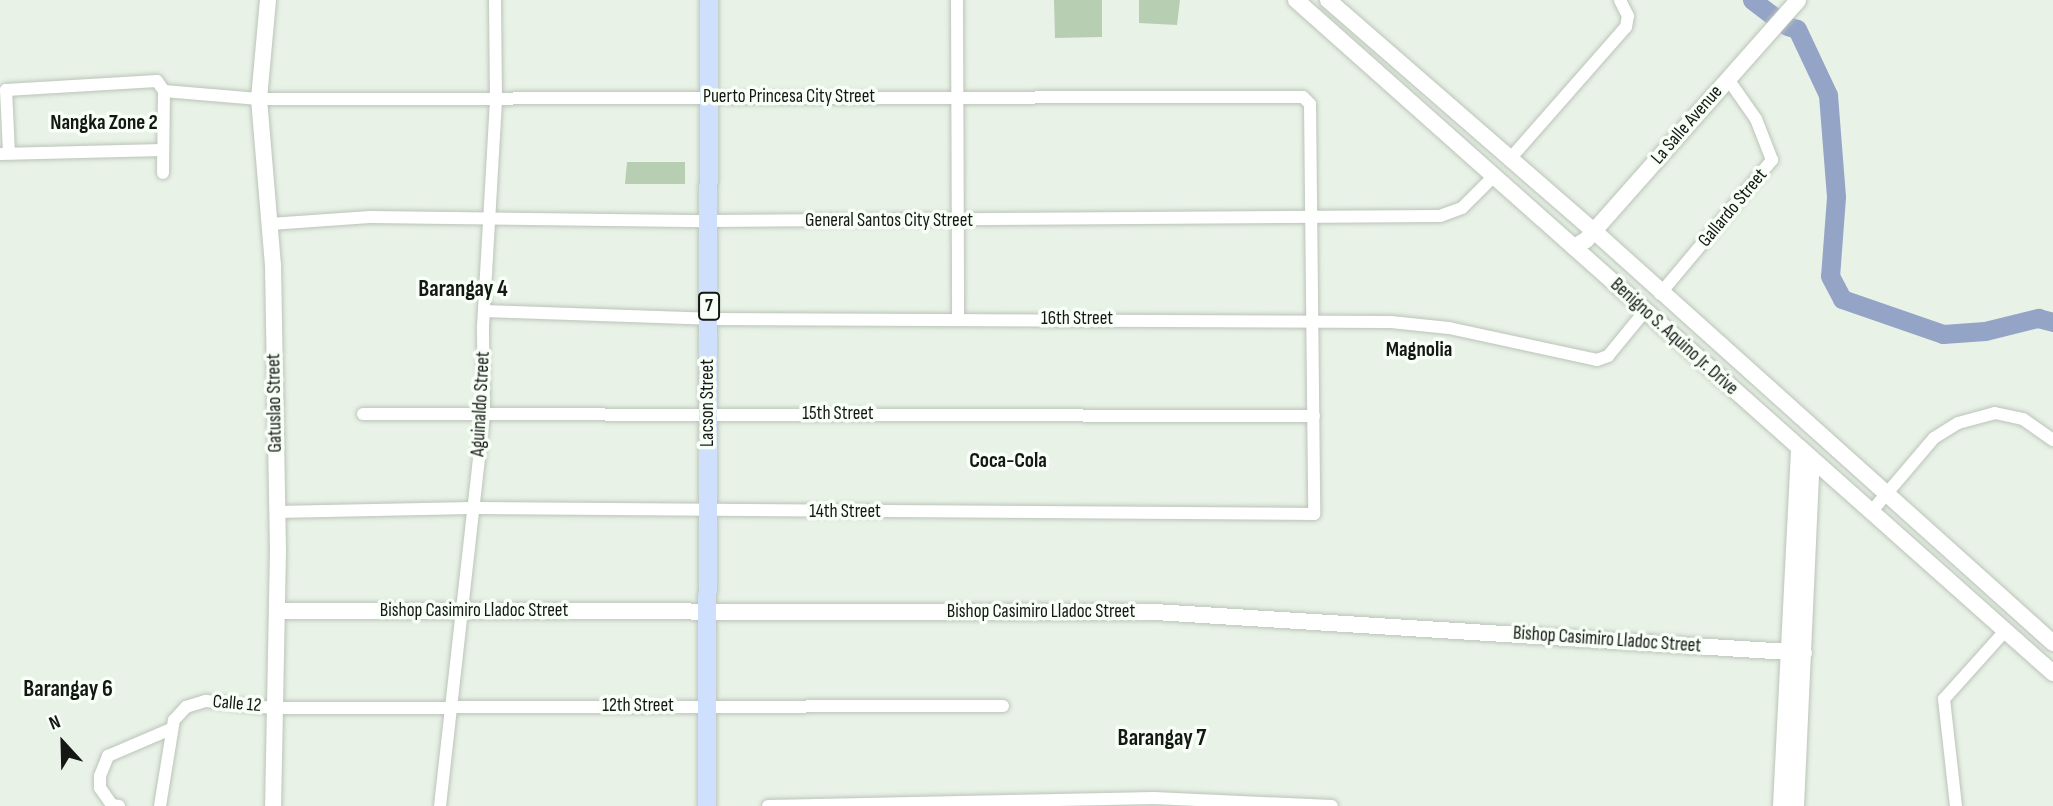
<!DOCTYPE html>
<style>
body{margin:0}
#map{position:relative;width:2053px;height:806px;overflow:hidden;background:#e9f2e7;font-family:"Sofia Sans Condensed",sans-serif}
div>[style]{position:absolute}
.green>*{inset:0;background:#b7ceb3}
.river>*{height:19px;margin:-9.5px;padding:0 9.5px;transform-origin:9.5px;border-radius:9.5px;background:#94a4c6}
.roads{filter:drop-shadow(0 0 2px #bbc4b9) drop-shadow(0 0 2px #bbc4b9)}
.street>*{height:12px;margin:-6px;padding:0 6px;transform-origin:6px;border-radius:6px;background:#fff}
.secondary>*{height:16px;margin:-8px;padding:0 8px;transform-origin:8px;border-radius:8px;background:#fff}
.primary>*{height:18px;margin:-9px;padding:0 9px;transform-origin:9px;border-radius:9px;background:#cfdffe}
span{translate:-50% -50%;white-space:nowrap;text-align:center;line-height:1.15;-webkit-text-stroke:7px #f7fff6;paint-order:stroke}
.shield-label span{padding:2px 5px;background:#f7fff6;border:2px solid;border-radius:5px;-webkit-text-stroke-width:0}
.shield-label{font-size:18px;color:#141714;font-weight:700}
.street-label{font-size:19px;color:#141714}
.neighbourhood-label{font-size:21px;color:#141714;font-weight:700}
.quarter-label{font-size:23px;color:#141714;font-weight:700}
.north{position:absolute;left:28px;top:708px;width:70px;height:70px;-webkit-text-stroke:5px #f7fff6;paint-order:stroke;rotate:338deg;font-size:19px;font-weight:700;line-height:28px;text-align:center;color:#141714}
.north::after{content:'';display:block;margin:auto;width:24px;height:32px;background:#141714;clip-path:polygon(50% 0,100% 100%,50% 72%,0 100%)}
</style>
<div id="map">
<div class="green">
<div style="clip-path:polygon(1054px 0,1102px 0,1102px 37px,1055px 38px)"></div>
<div style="clip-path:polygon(1139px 0,1180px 0,1177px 25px,1139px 23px)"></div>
<div style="clip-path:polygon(627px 162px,685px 162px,685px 184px,625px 184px)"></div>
</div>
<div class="river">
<div style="left:1752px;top:0;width:30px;rotate:37deg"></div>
<div style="left:1787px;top:26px;width:10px;rotate:17deg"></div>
<div style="left:1797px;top:29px;width:73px;rotate:64.8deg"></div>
<div style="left:1828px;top:95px;width:102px;rotate:85.5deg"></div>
<div style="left:1836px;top:197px;width:79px;rotate:94.3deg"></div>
<div style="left:1830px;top:276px;width:26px;rotate:62deg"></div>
<div style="left:1842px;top:299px;width:107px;rotate:19.1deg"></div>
<div style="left:1943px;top:334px;width:42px;rotate:-4.1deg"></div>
<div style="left:1985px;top:331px;width:55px;rotate:-13.8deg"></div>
<div style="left:2038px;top:318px;width:16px;rotate:15deg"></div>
</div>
<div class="roads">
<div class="street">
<div style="left:957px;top:0;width:319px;rotate:89.8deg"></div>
<div style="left:9px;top:153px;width:63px;rotate:-92.7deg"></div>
<div style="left:6px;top:90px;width:151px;rotate:-3.4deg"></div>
<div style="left:157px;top:81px;width:12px;rotate:55deg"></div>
<div style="left:164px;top:91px;width:95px;rotate:4.8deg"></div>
<div style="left:259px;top:99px;width:1044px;rotate:-0.11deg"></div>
<div style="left:1303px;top:97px;width:10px;rotate:45deg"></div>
<div style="left:1310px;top:104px;width:410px;rotate:89.4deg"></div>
<div style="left:1314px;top:514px;width:842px;rotate:-179.59deg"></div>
<div style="left:472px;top:508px;width:196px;rotate:178.8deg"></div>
<div style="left:0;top:154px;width:163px;rotate:-1.4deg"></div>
<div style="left:1509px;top:160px;width:177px;rotate:-48.7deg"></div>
<div style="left:1626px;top:27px;width:11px;rotate:-80deg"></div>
<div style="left:1628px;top:16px;width:18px;rotate:-117deg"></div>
<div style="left:163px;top:173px;width:82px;rotate:-89.3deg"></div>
<div style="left:270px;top:224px;width:100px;rotate:-4deg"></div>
<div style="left:370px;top:217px;width:339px;rotate:0.7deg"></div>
<div style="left:709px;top:221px;width:731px;rotate:-0.39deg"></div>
<div style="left:1440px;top:216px;width:23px;rotate:-20deg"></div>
<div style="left:1462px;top:208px;width:45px;rotate:-45deg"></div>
<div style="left:1660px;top:294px;width:175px;rotate:-50.1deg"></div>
<div style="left:1772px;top:160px;width:44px;rotate:-111.3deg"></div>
<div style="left:1756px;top:119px;width:49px;rotate:-125deg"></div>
<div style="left:484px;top:311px;width:225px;rotate:2deg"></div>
<div style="left:709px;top:319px;width:682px;rotate:0.25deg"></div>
<div style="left:1391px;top:322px;width:58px;rotate:5.9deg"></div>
<div style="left:1449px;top:328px;width:151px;rotate:12.2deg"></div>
<div style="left:1597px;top:360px;width:12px;rotate:-20deg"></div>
<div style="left:1608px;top:356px;width:58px;rotate:-50.6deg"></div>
<div style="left:363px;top:414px;width:951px;rotate:0.12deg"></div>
<div style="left:1871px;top:512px;width:97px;rotate:-49.6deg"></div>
<div style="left:1934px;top:438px;width:28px;rotate:-32deg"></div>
<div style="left:1958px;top:423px;width:38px;rotate:-15deg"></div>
<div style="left:1995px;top:413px;width:29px;rotate:12deg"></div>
<div style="left:2023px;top:419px;width:37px;rotate:35deg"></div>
<div style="left:119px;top:806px;width:7px;rotate:-172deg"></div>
<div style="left:112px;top:805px;width:21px;rotate:-125deg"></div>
<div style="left:100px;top:788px;width:12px;rotate:-90deg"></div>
<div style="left:100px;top:776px;width:22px;rotate:-68deg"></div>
<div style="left:108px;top:756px;width:69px;rotate:-23.2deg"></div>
<div style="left:160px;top:806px;width:87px;rotate:-80.8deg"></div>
<div style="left:174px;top:720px;width:18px;rotate:-47deg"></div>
<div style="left:186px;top:707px;width:21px;rotate:-17deg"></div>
<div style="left:206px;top:701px;width:67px;rotate:6deg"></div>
<div style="left:273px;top:708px;width:730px;rotate:-0.16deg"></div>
<div style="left:440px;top:806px;width:394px;rotate:-83.6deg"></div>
<div style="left:484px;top:414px;width:88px;rotate:-90.7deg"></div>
<div style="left:483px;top:326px;width:228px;rotate:-86.7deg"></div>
<div style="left:496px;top:98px;width:98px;rotate:-90.6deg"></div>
<div style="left:768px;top:806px;width:386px;rotate:-1.2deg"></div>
<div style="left:1154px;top:798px;width:178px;rotate:2.6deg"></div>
<div style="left:1956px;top:806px;width:108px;rotate:-96.4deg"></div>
<div style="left:1944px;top:699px;width:91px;rotate:-48.1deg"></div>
</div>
<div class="secondary">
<div style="left:268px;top:0;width:99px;rotate:95.2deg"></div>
<div style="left:259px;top:99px;width:167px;rotate:85.2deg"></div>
<div style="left:273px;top:265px;width:285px;rotate:89deg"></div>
<div style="left:278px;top:550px;width:256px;rotate:91.1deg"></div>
<div style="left:1296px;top:0;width:1013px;rotate:41.64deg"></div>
<div style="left:1328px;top:0;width:352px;rotate:41deg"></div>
<div style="left:1594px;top:231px;width:617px;rotate:41.91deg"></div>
<div style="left:1574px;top:247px;width:14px;rotate:-30deg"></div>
<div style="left:1586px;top:240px;width:320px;rotate:-48.5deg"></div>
<div style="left:277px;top:611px;width:878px;rotate:0.07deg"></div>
<div style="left:1155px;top:612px;width:650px;rotate:3.61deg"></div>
<div style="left:1781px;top:806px;width:358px;rotate:-87.1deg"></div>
<div style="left:1796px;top:806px;width:346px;rotate:-87.4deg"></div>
</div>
<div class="primary">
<div style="left:707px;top:806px;width:806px;rotate:-89.86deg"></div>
</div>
</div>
<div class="shield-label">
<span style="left:709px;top:306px">7</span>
</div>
<div class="street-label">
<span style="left:789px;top:97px">Puerto Princesa City Street</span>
<span style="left:1687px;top:125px;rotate:-49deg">La Salle Avenue</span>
<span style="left:1733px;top:208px;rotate:-50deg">Gallardo Street</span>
<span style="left:889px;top:221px">General Santos City Street</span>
<span style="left:1077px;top:319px">16th Street</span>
<span style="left:1674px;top:337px;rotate:42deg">Benigno S. Aquino Jr. Drive</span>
<span style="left:275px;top:403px;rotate:-91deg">Gatuslao Street</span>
<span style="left:708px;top:403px;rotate:-90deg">Lacson Street</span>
<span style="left:481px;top:404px;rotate:-87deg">Aguinaldo Street</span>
<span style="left:838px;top:414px">15th Street</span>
<span style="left:845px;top:512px">14th Street</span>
<span style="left:474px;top:611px">Bishop Casimiro Lladoc Street</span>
<span style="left:1041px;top:612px">Bishop Casimiro Lladoc Street</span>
<span style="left:1607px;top:640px;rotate:4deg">Bishop Casimiro Lladoc Street</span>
<span style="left:237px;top:704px;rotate:5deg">Calle 12</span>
<span style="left:638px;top:706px">12th Street</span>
</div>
<div class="neighbourhood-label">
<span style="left:104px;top:123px">Nangka Zone 2</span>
<span style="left:1419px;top:350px">Magnolia</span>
<span style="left:1008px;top:461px">Coca-Cola</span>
</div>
<div class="quarter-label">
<span style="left:463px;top:289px">Barangay 4</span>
<span style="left:68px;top:689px">Barangay 6</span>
<span style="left:1162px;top:738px">Barangay 7</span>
</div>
<div class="north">N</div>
</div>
